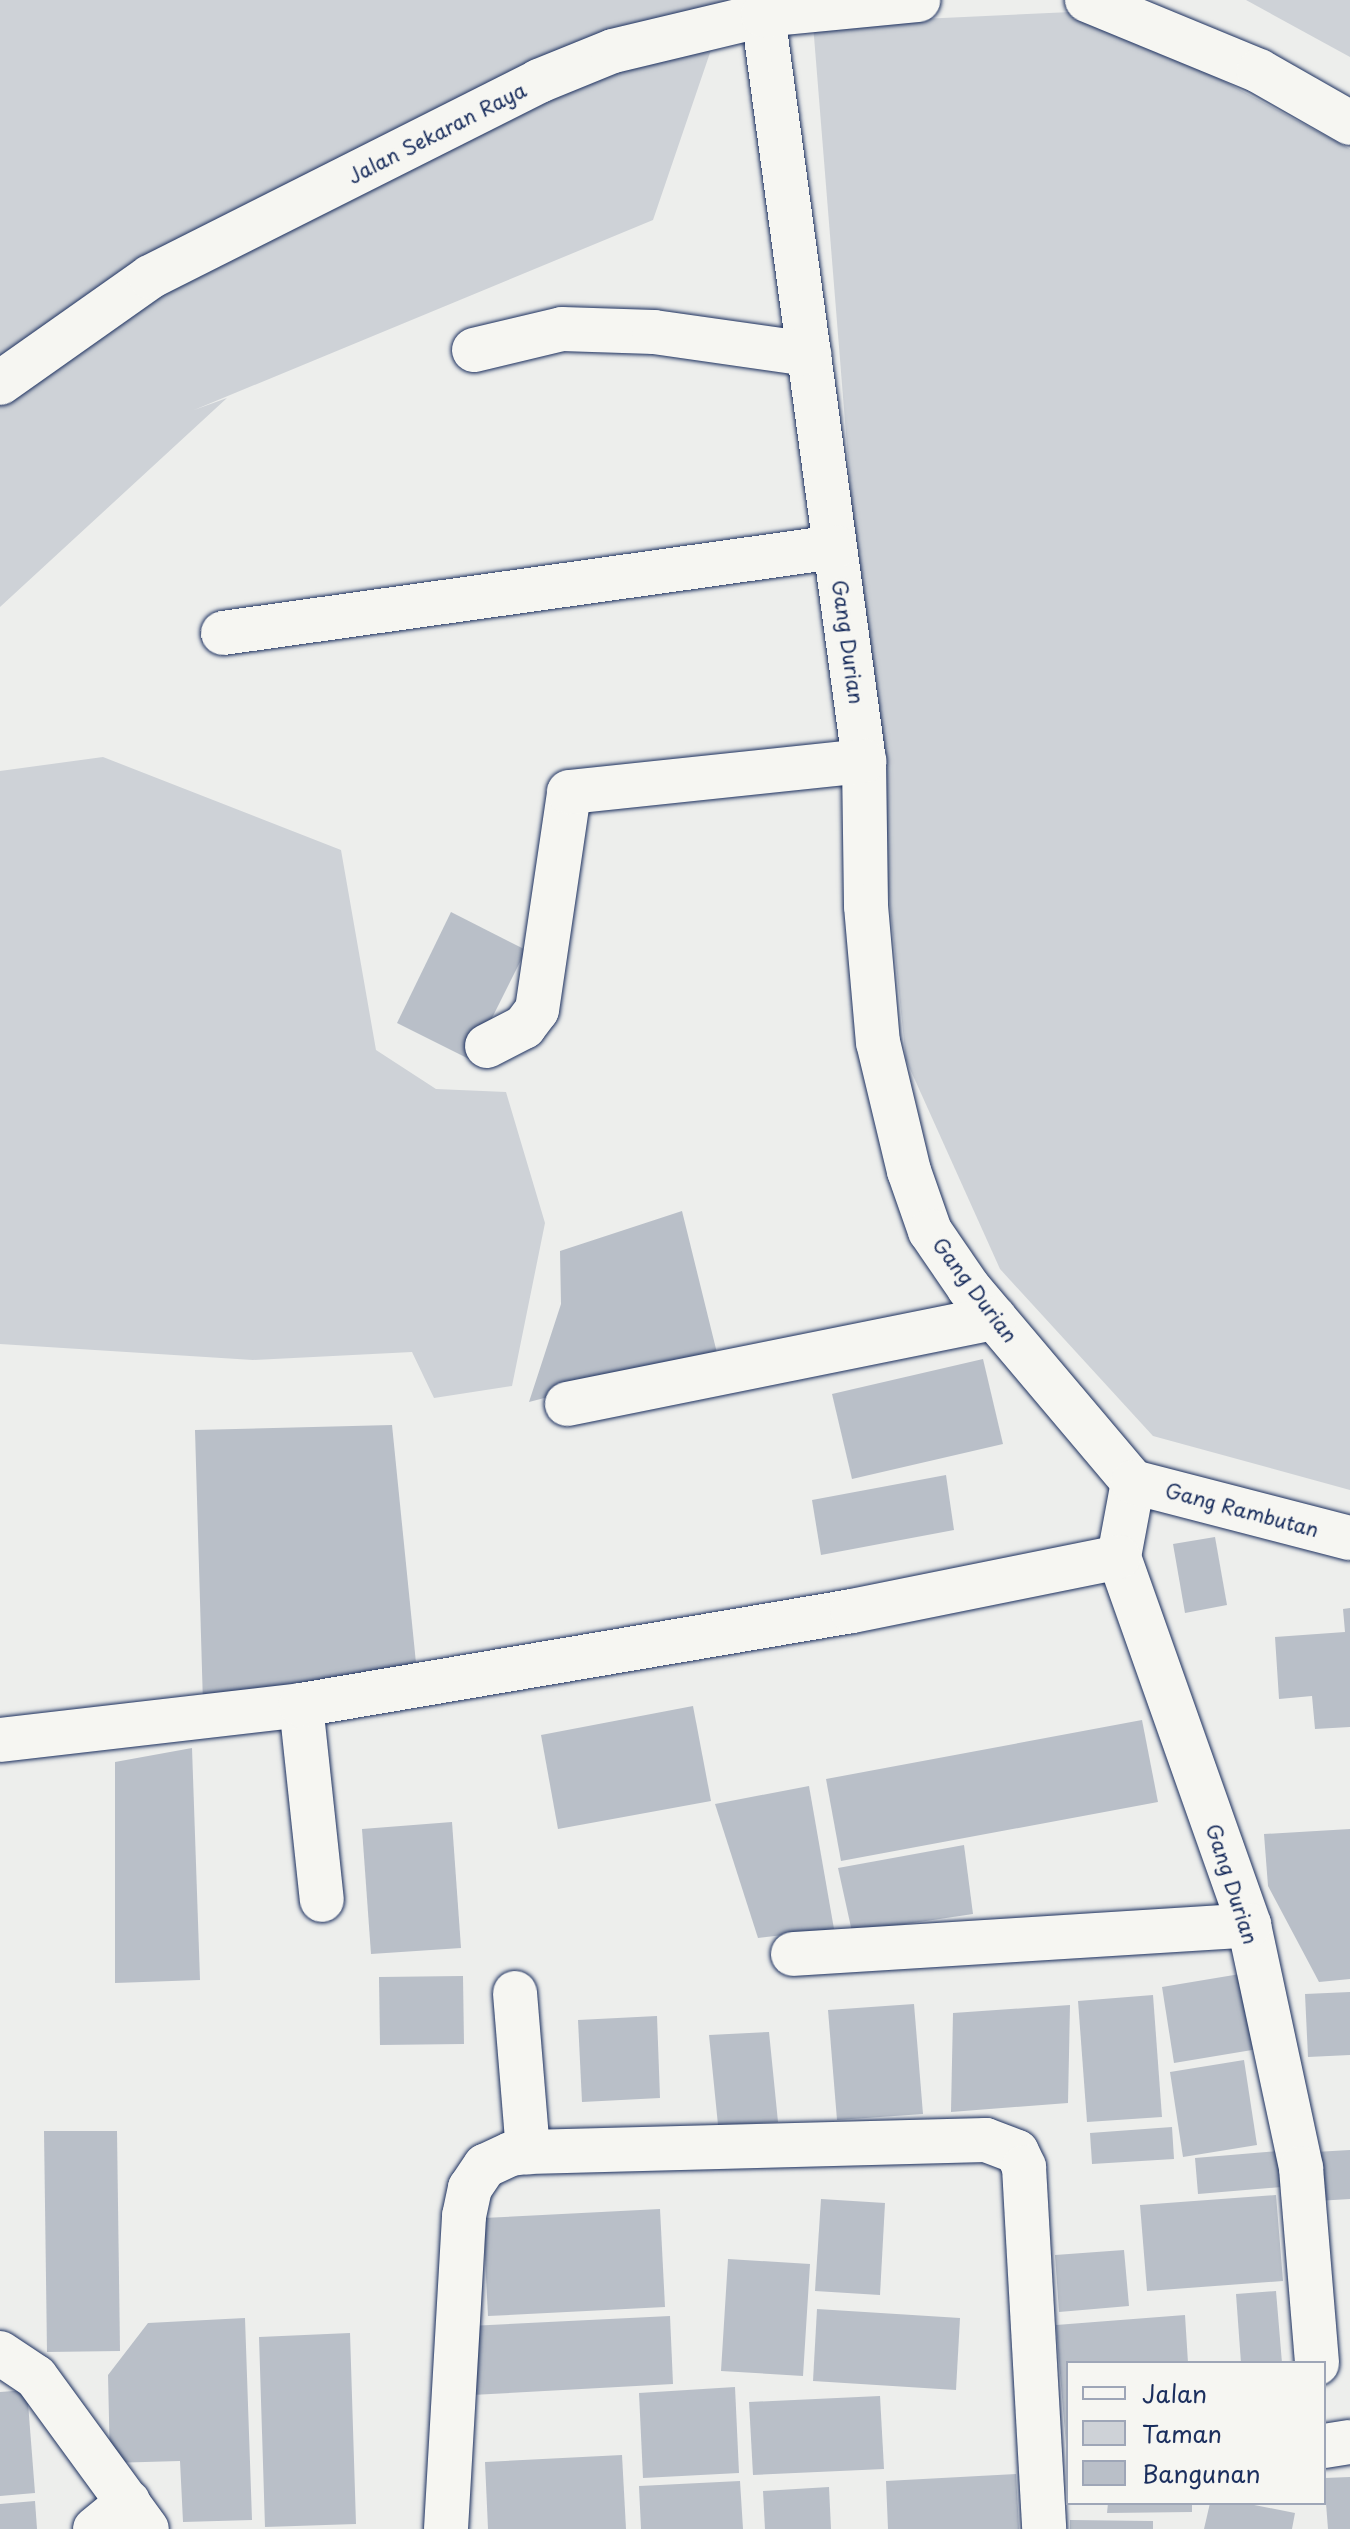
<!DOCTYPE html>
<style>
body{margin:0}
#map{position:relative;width:1350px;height:2529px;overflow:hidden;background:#edeeec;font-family:"Playpen Sans",sans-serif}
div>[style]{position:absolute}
.green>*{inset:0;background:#ced2d7}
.building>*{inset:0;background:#b9bfc8}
.roads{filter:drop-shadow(0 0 2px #1b2f5e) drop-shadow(0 0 2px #1b2f5e)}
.minor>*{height:44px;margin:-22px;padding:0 22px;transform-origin:22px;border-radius:22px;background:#f6f6f2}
.major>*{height:44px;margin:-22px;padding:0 22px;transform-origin:22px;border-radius:22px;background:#f6f6f2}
span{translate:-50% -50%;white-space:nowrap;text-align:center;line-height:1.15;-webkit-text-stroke:6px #f6f6f2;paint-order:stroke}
.street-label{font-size:20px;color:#1b2f5e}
.legend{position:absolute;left:1066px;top:2361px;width:260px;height:144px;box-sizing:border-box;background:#f6f6f2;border:2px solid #9ea6b7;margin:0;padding:10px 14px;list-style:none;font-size:24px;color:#1b2f5e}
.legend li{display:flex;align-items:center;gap:16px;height:40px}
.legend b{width:40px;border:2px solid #9ea6b7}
</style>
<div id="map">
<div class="green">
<div style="clip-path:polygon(0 0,728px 0,653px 220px,194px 410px,227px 398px,0 607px)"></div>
<div style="clip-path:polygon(1246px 0,1350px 0,1350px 57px)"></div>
<div style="clip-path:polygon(1093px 11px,1350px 149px,1350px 1490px,1153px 1436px,1000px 1269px,906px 1060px,863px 645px,813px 24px)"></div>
<div style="clip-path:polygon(103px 757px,341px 850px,376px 1050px,436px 1089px,506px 1092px,545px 1223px,512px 1386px,434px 1398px,412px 1352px,253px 1360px,0 1344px,0 771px)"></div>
</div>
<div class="building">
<div style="clip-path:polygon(451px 912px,526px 950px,471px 1060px,397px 1023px)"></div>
<div style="clip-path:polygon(682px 1211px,717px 1353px,529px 1402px,561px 1304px,560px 1251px)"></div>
<div style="clip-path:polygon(983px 1359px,1003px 1444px,852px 1479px,832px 1394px)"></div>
<div style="clip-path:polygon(392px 1425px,416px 1663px,203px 1704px,195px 1430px)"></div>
<div style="clip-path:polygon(946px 1475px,954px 1530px,821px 1555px,812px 1500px)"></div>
<div style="clip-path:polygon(1215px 1537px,1227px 1605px,1185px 1613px,1173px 1544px)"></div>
<div style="clip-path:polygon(1350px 1608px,1350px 1727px,1315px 1729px,1312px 1696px,1279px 1699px,1275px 1637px,1345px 1632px,1343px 1609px)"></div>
<div style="clip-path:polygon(693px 1706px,711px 1801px,558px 1829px,541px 1735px)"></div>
<div style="clip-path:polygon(1142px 1720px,1158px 1802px,841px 1861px,826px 1779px)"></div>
<div style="clip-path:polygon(192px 1748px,200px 1980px,115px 1983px,115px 1762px)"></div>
<div style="clip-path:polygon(809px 1786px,834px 1929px,758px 1938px,715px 1804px)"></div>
<div style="clip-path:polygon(452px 1822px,461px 1948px,371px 1954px,362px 1829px)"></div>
<div style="clip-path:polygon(1350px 1829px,1350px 1979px,1319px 1982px,1268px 1886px,1264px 1834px)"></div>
<div style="clip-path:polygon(964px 1845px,973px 1914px,852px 1932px,838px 1868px)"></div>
<div style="clip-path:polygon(1246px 1973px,1258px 2049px,1174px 2063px,1162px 1987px)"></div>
<div style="clip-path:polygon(463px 1976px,464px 2044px,380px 2045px,379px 1977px)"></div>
<div style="clip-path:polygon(1350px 1992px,1350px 2055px,1308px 2057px,1305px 1994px)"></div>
<div style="clip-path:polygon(1153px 1995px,1162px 2117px,1087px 2122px,1078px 2001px)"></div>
<div style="clip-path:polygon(914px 2004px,923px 2114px,837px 2120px,828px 2010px)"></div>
<div style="clip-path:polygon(1070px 2005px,1068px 2103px,951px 2112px,953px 2013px)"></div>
<div style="clip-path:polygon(657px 2016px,660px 2098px,582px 2102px,578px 2020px)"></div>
<div style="clip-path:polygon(769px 2032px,778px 2122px,718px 2125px,709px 2035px)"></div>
<div style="clip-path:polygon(1244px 2060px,1257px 2145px,1183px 2157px,1170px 2072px)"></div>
<div style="clip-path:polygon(1172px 2127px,1174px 2159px,1092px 2164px,1090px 2133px)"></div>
<div style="clip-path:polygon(44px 2131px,117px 2131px,120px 2351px,47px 2352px)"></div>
<div style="clip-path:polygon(1290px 2150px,1293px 2186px,1198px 2194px,1195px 2158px)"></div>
<div style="clip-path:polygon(1350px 2150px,1350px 2199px,1317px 2201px,1315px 2152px)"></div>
<div style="clip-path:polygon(1276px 2195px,1283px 2281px,1147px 2291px,1140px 2205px)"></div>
<div style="clip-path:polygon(821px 2199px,885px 2203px,880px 2295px,815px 2291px)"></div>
<div style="clip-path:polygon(660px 2209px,665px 2307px,488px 2316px,483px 2218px)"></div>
<div style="clip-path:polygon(1124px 2250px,1129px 2306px,1059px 2312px,1055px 2255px)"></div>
<div style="clip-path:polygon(728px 2259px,810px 2264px,803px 2376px,721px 2371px)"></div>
<div style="clip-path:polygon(1276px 2291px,1282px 2363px,1241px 2363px,1236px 2294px)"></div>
<div style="clip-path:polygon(817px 2309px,960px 2318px,956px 2390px,813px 2381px)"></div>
<div style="clip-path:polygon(1185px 2315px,1188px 2363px,1068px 2363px,1066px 2445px,1056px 2325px)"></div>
<div style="clip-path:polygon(670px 2316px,673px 2384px,472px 2395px,469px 2326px)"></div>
<div style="clip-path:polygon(245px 2318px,252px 2520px,183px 2522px,180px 2461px,110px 2463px,108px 2375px,148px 2323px)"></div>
<div style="clip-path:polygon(350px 2333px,356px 2524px,265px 2527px,259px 2337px)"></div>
<div style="clip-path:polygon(735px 2387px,739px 2473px,643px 2478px,639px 2393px)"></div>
<div style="clip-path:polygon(27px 2390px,35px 2493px,0 2496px,0 2392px)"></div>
<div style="clip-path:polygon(880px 2396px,884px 2469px,753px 2475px,749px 2402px)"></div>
<div style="clip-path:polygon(622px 2455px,626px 2529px,488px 2529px,485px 2462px)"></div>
<div style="clip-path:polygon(1016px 2474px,1019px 2529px,888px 2529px,886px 2481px)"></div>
<div style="clip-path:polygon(1350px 2477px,1350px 2529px,1328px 2529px,1324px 2478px)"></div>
<div style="clip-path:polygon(740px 2481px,743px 2529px,641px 2529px,639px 2486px)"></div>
<div style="clip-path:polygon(829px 2487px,831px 2529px,765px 2529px,763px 2491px)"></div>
<div style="clip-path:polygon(35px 2501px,37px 2529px,0 2529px,0 2504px)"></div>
<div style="clip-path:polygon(1108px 2503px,1192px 2503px,1192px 2512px,1107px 2513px)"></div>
<div style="clip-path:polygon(1210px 2503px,1244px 2503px,1295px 2513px,1292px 2529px,1204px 2529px)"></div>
<div style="clip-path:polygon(1070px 2520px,1153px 2521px,1153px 2529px,1070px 2529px)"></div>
</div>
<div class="roads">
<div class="minor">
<div style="left:763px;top:15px;width:753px;rotate:82.29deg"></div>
<div style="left:864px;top:761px;width:145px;rotate:89.2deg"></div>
<div style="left:866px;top:906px;width:137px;rotate:85deg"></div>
<div style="left:878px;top:1042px;width:133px;rotate:76.5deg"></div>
<div style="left:909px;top:1171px;width:64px;rotate:70.7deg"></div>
<div style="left:930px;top:1231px;width:69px;rotate:55.6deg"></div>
<div style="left:969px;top:1288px;width:254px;rotate:49.8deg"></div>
<div style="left:1133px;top:1482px;width:76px;rotate:100.6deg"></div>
<div style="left:1119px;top:1557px;width:390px;rotate:70.5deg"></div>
<div style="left:1249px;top:1925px;width:249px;rotate:77.9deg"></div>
<div style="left:1301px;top:2168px;width:196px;rotate:85.3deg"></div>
<div style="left:474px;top:350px;width:90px;rotate:-13.4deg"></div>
<div style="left:562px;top:329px;width:92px;rotate:1.9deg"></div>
<div style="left:654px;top:332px;width:157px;rotate:8.1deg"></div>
<div style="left:223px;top:633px;width:618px;rotate:-8deg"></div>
<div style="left:487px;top:1046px;width:42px;rotate:-27.2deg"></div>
<div style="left:524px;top:1027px;width:21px;rotate:-53deg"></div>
<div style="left:537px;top:1010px;width:220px;rotate:-81.6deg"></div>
<div style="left:569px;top:792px;width:297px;rotate:-6deg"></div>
<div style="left:567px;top:1404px;width:436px;rotate:-11.4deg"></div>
<div style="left:1133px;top:1482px;width:224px;rotate:14.5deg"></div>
<div style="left:301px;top:1705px;width:196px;rotate:83.9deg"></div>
<div style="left:0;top:1740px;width:303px;rotate:-6.6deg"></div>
<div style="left:301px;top:1705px;width:559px;rotate:-9.68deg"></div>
<div style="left:852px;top:1611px;width:272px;rotate:-11.4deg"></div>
<div style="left:793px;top:1954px;width:457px;rotate:-3.6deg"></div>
<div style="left:515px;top:1993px;width:160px;rotate:85.3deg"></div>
<div style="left:0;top:2353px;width:43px;rotate:33.7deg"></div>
<div style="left:36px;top:2377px;width:188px;rotate:53.9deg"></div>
<div style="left:1324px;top:2446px;width:26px;rotate:-9deg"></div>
<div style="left:95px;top:2529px;width:43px;rotate:-39.3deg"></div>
<div style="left:446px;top:2529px;width:314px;rotate:-86.7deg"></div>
<div style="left:464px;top:2216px;width:29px;rotate:-78deg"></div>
<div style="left:470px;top:2188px;width:27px;rotate:-56deg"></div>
<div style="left:485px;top:2166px;width:29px;rotate:-25deg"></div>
<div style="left:511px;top:2154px;width:17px;rotate:-7deg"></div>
<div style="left:528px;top:2152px;width:458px;rotate:-1.5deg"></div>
<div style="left:986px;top:2140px;width:33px;rotate:21deg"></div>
<div style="left:1017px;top:2152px;width:17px;rotate:65deg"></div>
<div style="left:1024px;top:2167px;width:363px;rotate:86.8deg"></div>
</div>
<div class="major">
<div style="left:1087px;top:0;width:186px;rotate:22.4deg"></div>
<div style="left:1259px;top:71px;width:105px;rotate:29.7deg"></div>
<div style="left:0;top:383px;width:184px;rotate:-35.2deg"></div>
<div style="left:150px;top:277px;width:436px;rotate:-26.7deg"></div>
<div style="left:539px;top:81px;width:80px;rotate:-22.1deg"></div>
<div style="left:613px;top:51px;width:154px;rotate:-13.5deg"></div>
<div style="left:763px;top:15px;width:156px;rotate:-5.5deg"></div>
</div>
</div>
<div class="street-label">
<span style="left:437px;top:133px;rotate:-27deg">Jalan Sekaran Raya</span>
<span style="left:848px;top:642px;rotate:82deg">Gang Durian</span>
<span style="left:975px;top:1290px;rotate:53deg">Gang Durian</span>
<span style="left:1242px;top:1510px;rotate:15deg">Gang Rambutan</span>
<span style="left:1232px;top:1884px;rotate:72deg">Gang Durian</span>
</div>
<ul class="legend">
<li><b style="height:10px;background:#f6f6f2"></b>Jalan</li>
<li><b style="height:22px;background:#ced2d7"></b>Taman</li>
<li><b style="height:22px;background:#b9bfc8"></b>Bangunan</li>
</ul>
</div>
